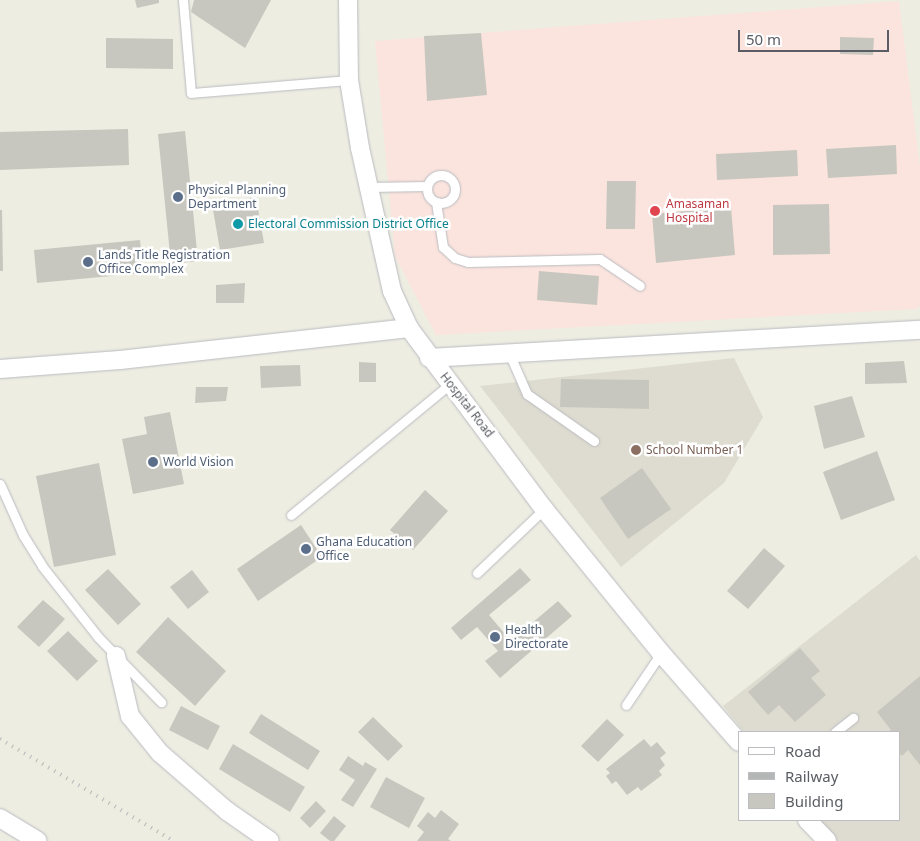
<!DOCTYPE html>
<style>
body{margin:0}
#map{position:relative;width:920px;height:841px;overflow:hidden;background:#edede2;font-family:"Noto Sans",sans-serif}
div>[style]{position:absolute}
.education>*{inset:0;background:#dedcd0}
.medical>*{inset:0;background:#fbe4dd}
.building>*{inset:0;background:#c8c7bf}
.roads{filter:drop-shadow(0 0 1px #babbc1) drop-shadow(0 0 1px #babbc1)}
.lane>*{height:9px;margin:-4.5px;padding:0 4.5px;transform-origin:4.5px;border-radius:4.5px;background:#fff}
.lane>.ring{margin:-4.5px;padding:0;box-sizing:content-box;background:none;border:9px solid #fff;border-radius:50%}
.street>*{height:18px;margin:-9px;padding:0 9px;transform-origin:9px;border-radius:9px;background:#fff}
.rail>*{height:4px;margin-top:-2px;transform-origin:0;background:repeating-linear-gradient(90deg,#b5b6b6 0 1px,transparent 0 7px)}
.dots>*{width:14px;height:14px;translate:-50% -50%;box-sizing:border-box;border:2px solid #fff;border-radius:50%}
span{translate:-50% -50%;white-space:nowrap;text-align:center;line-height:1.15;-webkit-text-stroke:5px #fff;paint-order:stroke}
.service-label{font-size:12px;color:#4e5e75}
.left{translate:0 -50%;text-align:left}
.health-label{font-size:12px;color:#be3a42}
.culture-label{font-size:12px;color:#0d838f}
.street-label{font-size:12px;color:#5a5d63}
.education-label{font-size:12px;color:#785e54}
.legend{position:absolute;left:738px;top:731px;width:162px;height:90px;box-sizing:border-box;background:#fff;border:1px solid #bdbec1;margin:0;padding:6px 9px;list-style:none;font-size:15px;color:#5a5d63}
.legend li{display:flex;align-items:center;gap:10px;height:25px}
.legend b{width:25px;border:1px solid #bdbec1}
.scale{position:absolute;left:738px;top:30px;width:151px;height:22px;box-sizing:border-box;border:2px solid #5a5d63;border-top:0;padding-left:6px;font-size:15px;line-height:18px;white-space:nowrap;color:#5a5d63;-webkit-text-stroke:4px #fff;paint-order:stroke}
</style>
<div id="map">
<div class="education">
<div style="clip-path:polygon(734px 358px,763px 417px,724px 483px,621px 567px,480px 386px)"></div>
<div style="clip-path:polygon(916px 555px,920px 561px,920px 841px,832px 841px,815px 820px,899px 820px,899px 732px,744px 732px,723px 706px)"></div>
</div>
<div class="medical">
<div style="clip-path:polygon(899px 1px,920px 167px,920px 306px,916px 309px,436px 335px,395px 256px,375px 41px)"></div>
</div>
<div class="building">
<div style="clip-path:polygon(135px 0,159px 0,159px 3px,137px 8px)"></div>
<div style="clip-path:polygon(194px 0,271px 0,245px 48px,191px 12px)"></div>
<div style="clip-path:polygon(481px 33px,487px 95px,427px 101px,424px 36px)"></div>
<div style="clip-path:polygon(840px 37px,874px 38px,873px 55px,840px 54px)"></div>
<div style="clip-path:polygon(106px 38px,173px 39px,173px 69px,106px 68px)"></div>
<div style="clip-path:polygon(128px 129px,129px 165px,0 170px,0 132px)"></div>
<div style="clip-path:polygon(185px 131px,198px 261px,171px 264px,158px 134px)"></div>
<div style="clip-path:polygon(896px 145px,897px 174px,828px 178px,826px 149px)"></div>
<div style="clip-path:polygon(797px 150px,798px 176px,717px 180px,716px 154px)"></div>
<div style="clip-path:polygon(607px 181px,636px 181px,635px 229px,606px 229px)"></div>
<div style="clip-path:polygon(256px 197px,264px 243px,220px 250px,212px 204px)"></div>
<div style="clip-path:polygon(829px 204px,830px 254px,773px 255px,773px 205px)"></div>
<div style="clip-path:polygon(731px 207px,735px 255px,656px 263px,652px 214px)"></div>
<div style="clip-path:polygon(0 210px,2px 210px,3px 271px,0 271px)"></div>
<div style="clip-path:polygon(140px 240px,143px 273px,37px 283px,34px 250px)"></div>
<div style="clip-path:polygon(539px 271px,599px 276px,597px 305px,537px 300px)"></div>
<div style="clip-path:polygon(245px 283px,244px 303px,216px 303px,216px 285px)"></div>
<div style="clip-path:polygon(904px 361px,907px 383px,865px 384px,865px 363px)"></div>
<div style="clip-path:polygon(359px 362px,376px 363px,376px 382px,359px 382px)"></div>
<div style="clip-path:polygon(300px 365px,301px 386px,261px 388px,260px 366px)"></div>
<div style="clip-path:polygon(561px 379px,649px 380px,649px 409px,560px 407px)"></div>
<div style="clip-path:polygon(196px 387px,228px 387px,226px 401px,195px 403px)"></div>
<div style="clip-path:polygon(852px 396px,865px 437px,824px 449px,814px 406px)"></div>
<div style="clip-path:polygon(170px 412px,184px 484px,133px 494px,122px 439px,147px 434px,144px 417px)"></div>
<div style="clip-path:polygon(877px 451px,895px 500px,841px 520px,823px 472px)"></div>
<div style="clip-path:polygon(99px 463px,116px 555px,54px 567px,36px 476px)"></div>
<div style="clip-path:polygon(642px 468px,671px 509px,628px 539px,600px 498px)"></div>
<div style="clip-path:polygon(425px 490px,448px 511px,413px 550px,390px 530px)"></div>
<div style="clip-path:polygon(301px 525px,322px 557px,258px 601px,237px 569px)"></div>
<div style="clip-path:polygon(764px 548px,785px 566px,748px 609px,727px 591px)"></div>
<div style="clip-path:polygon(520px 568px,531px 580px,489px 615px,511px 641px,558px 601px,572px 616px,500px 678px,485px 661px,498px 651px,477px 627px,461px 640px,451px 628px)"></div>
<div style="clip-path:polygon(108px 569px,141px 604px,118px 625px,85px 590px)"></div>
<div style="clip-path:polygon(192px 570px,209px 592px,188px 609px,170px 587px)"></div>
<div style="clip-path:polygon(43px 600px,65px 619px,39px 647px,17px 627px)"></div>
<div style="clip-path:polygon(168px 617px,226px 671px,195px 706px,136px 652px)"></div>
<div style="clip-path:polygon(68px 631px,98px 661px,77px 681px,47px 651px)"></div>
<div style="clip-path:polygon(800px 648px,820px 671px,811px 678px,826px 695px,795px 722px,779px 705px,768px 715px,748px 692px)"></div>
<div style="clip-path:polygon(920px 676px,920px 765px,908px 750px,902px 756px,899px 752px,899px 732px,888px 732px,891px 730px,877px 712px)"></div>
<div style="clip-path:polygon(181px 706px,220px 726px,208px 750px,169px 730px)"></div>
<div style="clip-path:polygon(261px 714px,320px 751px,308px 770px,249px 733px)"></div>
<div style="clip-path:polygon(373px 717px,403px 746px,388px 761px,358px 732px)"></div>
<div style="clip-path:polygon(607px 719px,624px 735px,598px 762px,581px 746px)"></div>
<div style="clip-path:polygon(644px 739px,651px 747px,657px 742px,666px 753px,660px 758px,665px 765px,659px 771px,662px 775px,641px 791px,638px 787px,627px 795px,616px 781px,612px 784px,606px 776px,610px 773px,606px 769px)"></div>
<div style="clip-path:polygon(233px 744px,305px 787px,290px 812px,219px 769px)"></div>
<div style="clip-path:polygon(348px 756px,363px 766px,365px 762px,377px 769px,353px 807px,341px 800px,355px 780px,339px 770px)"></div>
<div style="clip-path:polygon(386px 777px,425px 798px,409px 828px,370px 807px)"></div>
<div style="clip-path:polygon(316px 801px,326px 811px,310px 828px,300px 818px)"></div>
<div style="clip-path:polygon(441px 810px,459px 824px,448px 839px,451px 841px,417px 841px,424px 832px,417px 826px,428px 812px,435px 818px)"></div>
<div style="clip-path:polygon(334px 816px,346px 826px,334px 841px,330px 841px,320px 833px)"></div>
</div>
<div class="roads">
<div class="lane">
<div style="left:183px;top:0;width:93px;rotate:85.1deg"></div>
<div style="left:191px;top:93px;width:159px;rotate:-4.7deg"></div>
<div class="ring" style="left:427px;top:175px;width:19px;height:19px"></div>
<div style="left:369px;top:187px;width:58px;rotate:-1deg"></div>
<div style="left:436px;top:202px;width:46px;rotate:81.2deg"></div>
<div style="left:443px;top:247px;width:16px;rotate:43deg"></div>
<div style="left:455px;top:258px;width:14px;rotate:17deg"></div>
<div style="left:468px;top:262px;width:132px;rotate:-1.3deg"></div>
<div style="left:600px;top:259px;width:48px;rotate:34deg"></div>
<div style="left:509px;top:353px;width:45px;rotate:66.3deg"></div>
<div style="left:527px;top:394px;width:82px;rotate:35deg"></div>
<div style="left:0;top:484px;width:56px;rotate:65.7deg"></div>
<div style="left:23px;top:535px;width:36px;rotate:58deg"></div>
<div style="left:42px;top:566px;width:90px;rotate:51.7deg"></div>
<div style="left:98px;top:637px;width:91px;rotate:45.9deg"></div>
<div style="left:291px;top:515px;width:206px;rotate:-39.5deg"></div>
<div style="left:477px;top:573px;width:93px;rotate:-43.7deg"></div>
<div style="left:626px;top:705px;width:63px;rotate:-56.1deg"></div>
<div style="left:835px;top:732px;width:23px;rotate:-38deg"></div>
</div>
<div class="street">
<div style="left:348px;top:0;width:80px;rotate:89.3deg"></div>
<div style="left:349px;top:80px;width:69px;rotate:80.8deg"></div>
<div style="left:360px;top:148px;width:147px;rotate:77.4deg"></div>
<div style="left:392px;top:291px;width:41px;rotate:65.3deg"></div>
<div style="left:409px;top:328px;width:226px;rotate:53.3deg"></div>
<div style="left:544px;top:509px;width:186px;rotate:50.9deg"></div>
<div style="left:661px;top:653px;width:118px;rotate:48.8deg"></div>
<div style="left:429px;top:358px;width:492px;rotate:-3.3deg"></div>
<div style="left:0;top:369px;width:120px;rotate:-4.3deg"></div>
<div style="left:120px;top:360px;width:291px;rotate:-6.3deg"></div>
<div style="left:116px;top:656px;width:62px;rotate:76.9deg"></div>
<div style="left:130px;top:716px;width:48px;rotate:51deg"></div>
<div style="left:160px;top:753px;width:89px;rotate:40.9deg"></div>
<div style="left:227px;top:811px;width:52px;rotate:34.9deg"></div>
<div style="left:0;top:818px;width:44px;rotate:31.2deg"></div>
<div style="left:807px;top:820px;width:29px;rotate:46deg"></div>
</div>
</div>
<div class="rail">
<div style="left:0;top:739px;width:202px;rotate:30.4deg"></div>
</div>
<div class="dots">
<div style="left:178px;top:197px;background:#5c6f8a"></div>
<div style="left:655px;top:211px;background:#e0444e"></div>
<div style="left:238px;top:224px;background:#0f9aa8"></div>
<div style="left:88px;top:262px;background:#5c6f8a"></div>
<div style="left:636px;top:450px;background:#8d6e63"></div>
<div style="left:153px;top:462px;background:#5c6f8a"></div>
<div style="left:306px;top:549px;background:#5c6f8a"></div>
<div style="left:495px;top:637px;background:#5c6f8a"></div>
</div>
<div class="service-label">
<span class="left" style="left:188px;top:197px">Physical Planning<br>Department</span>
<span class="left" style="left:98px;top:262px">Lands Title Registration<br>Office Complex</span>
<span class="left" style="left:163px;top:462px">World Vision</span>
<span class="left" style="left:316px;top:549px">Ghana Education<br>Office</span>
<span class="left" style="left:505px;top:637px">Health<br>Directorate</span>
</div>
<div class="health-label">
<span class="left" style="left:666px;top:211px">Amasaman<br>Hospital</span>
</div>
<div class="culture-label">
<span class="left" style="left:248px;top:224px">Electoral Commission District Office</span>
</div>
<div class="street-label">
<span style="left:467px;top:405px;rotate:52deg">Hospital Road</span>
</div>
<div class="education-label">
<span class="left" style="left:646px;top:450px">School Number 1</span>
</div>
<ul class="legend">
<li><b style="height:6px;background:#fff"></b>Road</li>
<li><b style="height:6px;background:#b5b6b6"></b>Railway</li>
<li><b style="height:14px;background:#c8c7bf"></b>Building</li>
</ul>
<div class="scale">50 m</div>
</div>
